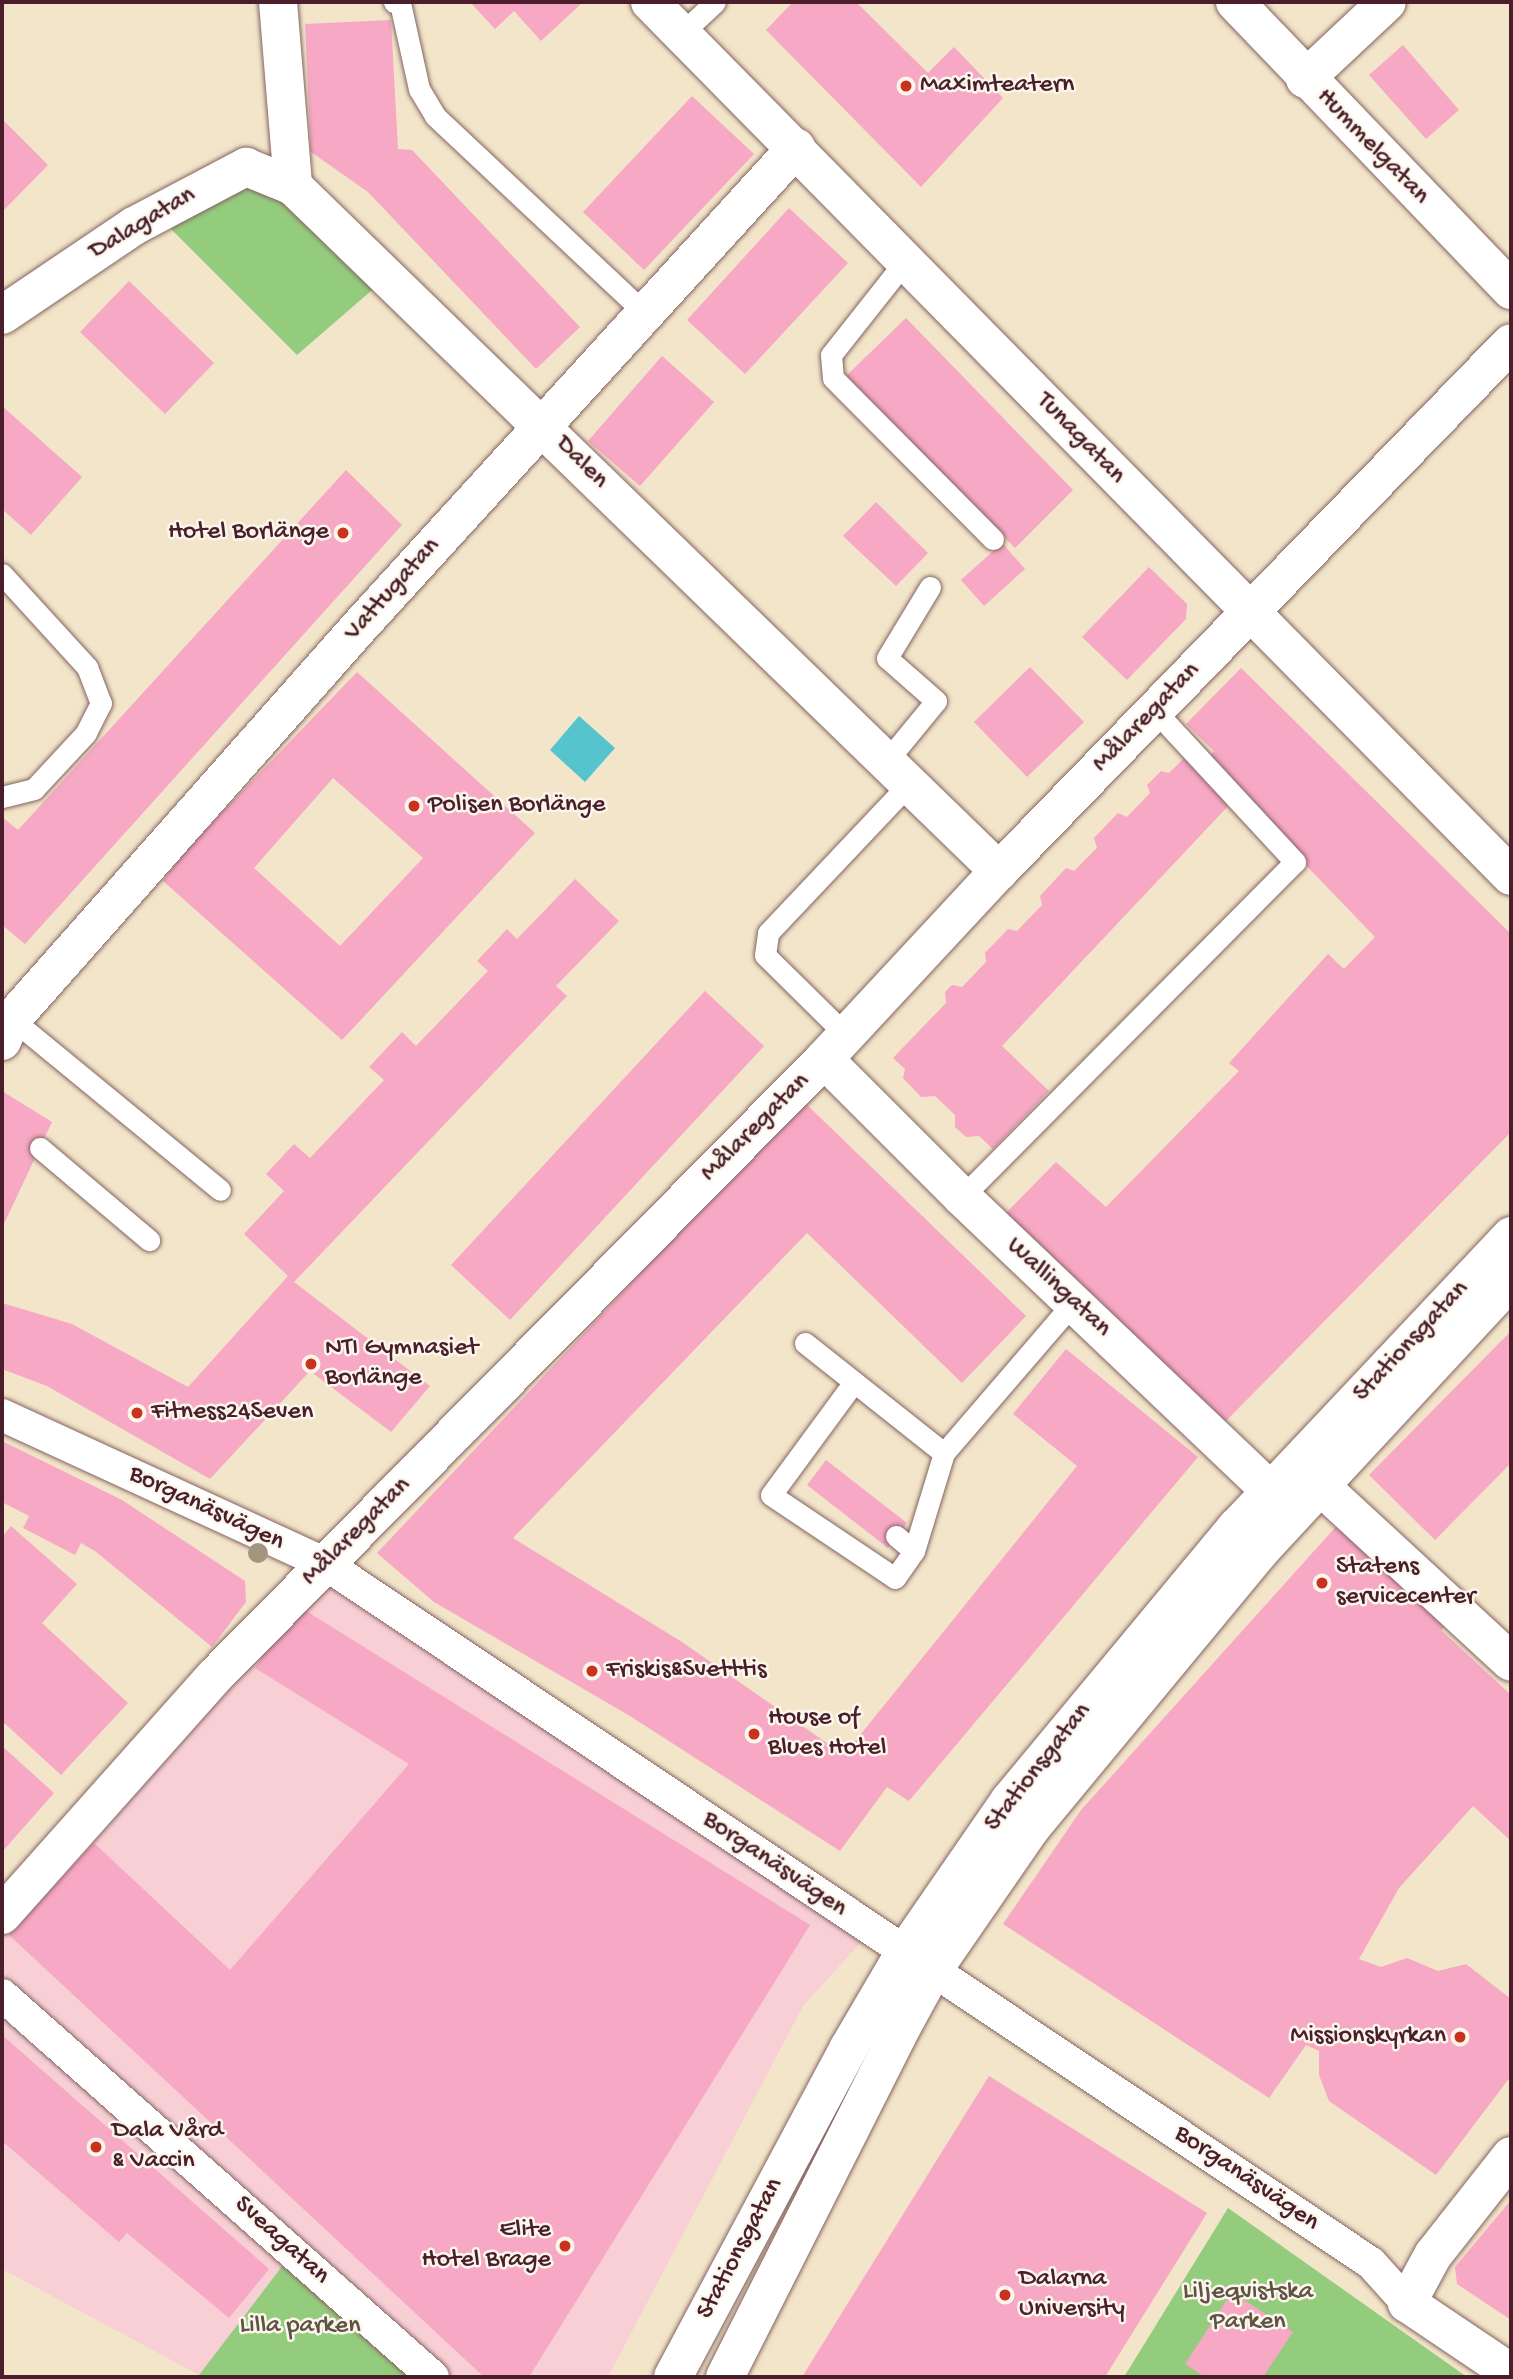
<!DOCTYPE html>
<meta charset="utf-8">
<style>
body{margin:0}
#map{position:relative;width:1513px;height:2379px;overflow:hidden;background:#f2e5c9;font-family:"Gochi Hand",sans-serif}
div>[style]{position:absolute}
.built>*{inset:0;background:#f7cfd5}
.green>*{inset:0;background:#94cc7e}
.water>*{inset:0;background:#56c4cc}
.building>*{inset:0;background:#f7a8c4}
.roads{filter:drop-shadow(0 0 2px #856462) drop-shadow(0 0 2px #856462)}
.service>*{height:21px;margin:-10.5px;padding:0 10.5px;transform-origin:10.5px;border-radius:10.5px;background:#fff}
.pedestrian>*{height:32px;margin:-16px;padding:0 16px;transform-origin:16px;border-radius:16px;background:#fff}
.minor>*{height:38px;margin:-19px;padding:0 19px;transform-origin:19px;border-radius:19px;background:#fff}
.trees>*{width:20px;height:20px;margin:-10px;border-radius:50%;background:#a29580}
.dots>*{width:19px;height:19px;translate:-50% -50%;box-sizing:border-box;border:4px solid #fbf7ec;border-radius:50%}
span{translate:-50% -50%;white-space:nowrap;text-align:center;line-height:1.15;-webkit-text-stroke:5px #fbf7ec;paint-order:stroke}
.poi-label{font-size:26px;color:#4a1f2b}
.left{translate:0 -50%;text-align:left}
.right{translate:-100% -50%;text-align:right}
.street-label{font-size:26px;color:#4a1f2b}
.park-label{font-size:26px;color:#605344}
.frame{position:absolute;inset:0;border:4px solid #4a1f2b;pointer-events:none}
</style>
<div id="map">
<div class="built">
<div style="clip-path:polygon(324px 1563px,872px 1930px,803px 2006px,608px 2377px,433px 2377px,293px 2252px,199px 2375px,2px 2269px,2px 1915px)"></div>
</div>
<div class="green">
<div style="clip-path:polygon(246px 167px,386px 278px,297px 355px,156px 214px)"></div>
<div style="clip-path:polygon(1228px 2208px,1467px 2377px,1124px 2377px)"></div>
<div style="clip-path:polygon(293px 2252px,436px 2377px,199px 2375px)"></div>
</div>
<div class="water">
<div style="clip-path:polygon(579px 716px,615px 748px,585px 782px,550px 750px)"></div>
</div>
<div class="building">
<div style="clip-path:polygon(470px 2px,583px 2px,541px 41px,514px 11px,495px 29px)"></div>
<div style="clip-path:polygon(793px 2px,856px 2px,928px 73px,954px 47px,1003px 98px,921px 187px,766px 30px)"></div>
<div style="clip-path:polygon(391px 20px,398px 149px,412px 150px,580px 327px,536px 369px,368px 192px,311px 152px,305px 24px)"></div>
<div style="clip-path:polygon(1403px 45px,1459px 110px,1426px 139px,1369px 75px)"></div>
<div style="clip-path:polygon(692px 96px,754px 154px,644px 270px,583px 212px)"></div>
<div style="clip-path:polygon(2px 119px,48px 165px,2px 212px)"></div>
<div style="clip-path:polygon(789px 208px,848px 263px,745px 374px,687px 320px)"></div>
<div style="clip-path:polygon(129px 281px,214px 363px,165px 414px,80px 332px)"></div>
<div style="clip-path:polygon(906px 318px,1073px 490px,1015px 548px,846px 376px)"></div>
<div style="clip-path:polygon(662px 356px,714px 402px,640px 486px,588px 441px)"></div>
<div style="clip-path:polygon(2px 406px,82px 477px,31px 535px,2px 509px)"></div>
<div style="clip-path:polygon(346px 470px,402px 525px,25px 944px,2px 925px,2px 817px,18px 830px)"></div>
<div style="clip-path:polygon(876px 502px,928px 553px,896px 586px,843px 536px)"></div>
<div style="clip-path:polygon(1002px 543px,1025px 569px,984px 606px,961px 580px)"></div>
<div style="clip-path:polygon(1149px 567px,1187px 604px,1186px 619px,1127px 680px,1082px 637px)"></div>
<div style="clip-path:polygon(1030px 667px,1084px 722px,1027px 777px,974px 722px)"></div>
<div style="clip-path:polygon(1241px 668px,1511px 934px,1511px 1132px,1222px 1425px,1000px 1219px,1056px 1162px,1106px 1207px,1239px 1071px,1229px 1063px,1328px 954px,1344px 969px,1375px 937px,1206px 761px,1214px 751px,1186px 724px)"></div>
<div style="clip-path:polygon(evenodd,357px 672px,535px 833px,342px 1040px,163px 881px,183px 853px,357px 672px,333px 778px,423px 858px,340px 946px,254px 868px,333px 778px)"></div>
<div style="clip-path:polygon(1185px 757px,1231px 803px,1002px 1046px,1049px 1091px,993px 1149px,979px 1136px,966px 1137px,955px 1127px,955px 1115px,935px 1096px,921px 1097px,903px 1078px,905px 1069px,893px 1058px,946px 1003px,945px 992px,952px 985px,962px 987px,986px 962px,985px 953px,1008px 929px,1017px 931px,1042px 905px,1040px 896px,1066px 868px,1074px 871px,1097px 848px,1094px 838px,1118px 813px,1127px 817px,1150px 793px,1147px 785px,1161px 771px,1169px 773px)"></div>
<div style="clip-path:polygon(575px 879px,619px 921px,556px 986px,567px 996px,294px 1282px,430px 1386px,391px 1432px,310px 1371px,210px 1479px,47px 1386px,2px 1369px,2px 1303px,72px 1324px,188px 1387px,288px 1276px,244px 1234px,284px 1191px,266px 1174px,294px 1144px,310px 1158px,384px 1080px,369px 1067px,402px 1032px,416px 1046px,488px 971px,477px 961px,507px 929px,517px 939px)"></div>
<div style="clip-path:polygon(705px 991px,764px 1046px,510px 1320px,451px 1265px)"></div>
<div style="clip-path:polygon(2px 1091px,52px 1122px,2px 1228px)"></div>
<div style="clip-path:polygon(803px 1101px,1026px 1316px,962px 1383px,807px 1233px,513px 1538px,682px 1642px,844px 1755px,1077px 1466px,1013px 1414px,1066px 1349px,1198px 1457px,909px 1801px,887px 1787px,840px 1851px,630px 1716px,434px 1602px,377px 1553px)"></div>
<div style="clip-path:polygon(1511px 1331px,1511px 1463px,1435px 1540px,1369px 1475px)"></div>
<div style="clip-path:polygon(2px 1441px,122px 1500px,245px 1581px,246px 1602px,212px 1647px,95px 1551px,81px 1543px,75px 1555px,23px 1528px,29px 1516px,2px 1502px)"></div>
<div style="clip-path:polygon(826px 1460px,907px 1523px,888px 1548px,807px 1485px)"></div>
<div style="clip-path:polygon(1341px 1521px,1449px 1623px,1441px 1630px,1511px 1695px,1511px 1841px,1473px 1806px,1399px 1888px,1359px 1959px,1381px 1967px,1407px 1958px,1438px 1971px,1466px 1964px,1511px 1999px,1511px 2076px,1436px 2175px,1329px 2101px,1319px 2075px,1319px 2051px,1306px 2045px,1269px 2098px,1003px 1924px,1081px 1810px)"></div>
<div style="clip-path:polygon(11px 1526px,77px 1584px,42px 1623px,128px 1703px,61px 1775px,2px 1721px,2px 1537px)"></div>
<div style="clip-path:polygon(295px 1604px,810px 1925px,529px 2377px,484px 2377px,9px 1935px,94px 1843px,230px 1970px,409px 1764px,255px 1668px)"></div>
<div style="clip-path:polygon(2px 1746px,54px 1793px,2px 1852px)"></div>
<div style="clip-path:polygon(2px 2035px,269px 2269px,229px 2318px,127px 2233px,119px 2242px,2px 2141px)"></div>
<div style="clip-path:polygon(989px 2076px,1207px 2213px,1105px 2377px,802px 2377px)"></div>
<div style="clip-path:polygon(1511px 2200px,1511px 2320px,1457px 2284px,1455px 2267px)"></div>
<div style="clip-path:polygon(1232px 2292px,1293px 2332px,1263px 2377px,1205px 2377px,1185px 2364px)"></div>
</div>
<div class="roads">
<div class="service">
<div style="left:394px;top:2px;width:6px;rotate:9deg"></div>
<div style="left:400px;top:3px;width:88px;rotate:77.5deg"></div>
<div style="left:419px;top:89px;width:31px;rotate:59deg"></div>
<div style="left:435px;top:116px;width:288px;rotate:43.2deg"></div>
<div style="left:682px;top:33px;width:45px;rotate:-43.2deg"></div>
<div style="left:906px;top:260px;width:121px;rotate:128.3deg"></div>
<div style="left:831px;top:355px;width:23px;rotate:85deg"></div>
<div style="left:833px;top:378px;width:227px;rotate:45.2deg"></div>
<div style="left:2px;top:574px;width:126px;rotate:47.6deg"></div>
<div style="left:87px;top:667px;width:39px;rotate:69deg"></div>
<div style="left:101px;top:703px;width:34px;rotate:117deg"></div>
<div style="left:86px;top:733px;width:76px;rotate:132.9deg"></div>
<div style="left:34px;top:789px;width:33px;rotate:166deg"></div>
<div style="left:885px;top:763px;width:80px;rotate:-50.6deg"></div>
<div style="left:936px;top:701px;width:65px;rotate:-138.7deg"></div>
<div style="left:887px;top:658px;width:83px;rotate:-58.8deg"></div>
<div style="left:12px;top:1019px;width:269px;rotate:39.4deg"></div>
<div style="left:845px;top:1034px;width:112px;rotate:-135.4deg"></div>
<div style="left:765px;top:955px;width:22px;rotate:-82deg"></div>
<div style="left:768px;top:933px;width:204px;rotate:-46.6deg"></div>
<div style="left:40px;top:1148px;width:143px;rotate:40.2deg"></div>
<div style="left:962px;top:1197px;width:472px;rotate:-45.2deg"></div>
<div style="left:1295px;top:862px;width:206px;rotate:-132.8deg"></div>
<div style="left:805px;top:1343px;width:177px;rotate:38.4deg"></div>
<div style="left:944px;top:1453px;width:198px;rotate:-49.3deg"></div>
<div style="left:854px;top:1382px;width:140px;rotate:126.3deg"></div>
<div style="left:771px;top:1495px;width:149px;rotate:33.8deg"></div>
<div style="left:895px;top:1578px;width:33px;rotate:-55deg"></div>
<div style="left:914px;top:1551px;width:102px;rotate:-73deg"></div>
<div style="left:896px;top:1536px;width:23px;rotate:40deg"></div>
</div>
<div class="pedestrian">
<div style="left:2px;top:1415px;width:354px;rotate:24.7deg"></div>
<div style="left:324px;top:1563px;width:1259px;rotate:33.77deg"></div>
<div style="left:1371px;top:2263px;width:54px;rotate:48deg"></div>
<div style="left:2px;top:1995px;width:576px;rotate:41.55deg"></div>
</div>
<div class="minor">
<div style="left:278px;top:2px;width:185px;rotate:85.3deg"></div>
<div style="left:293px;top:186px;width:984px;rotate:44.14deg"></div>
<div style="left:650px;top:2px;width:1227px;rotate:45.43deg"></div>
<div style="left:1235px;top:2px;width:399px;rotate:46.2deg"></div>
<div style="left:1305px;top:79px;width:112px;rotate:-43.2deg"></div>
<div style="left:2px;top:315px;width:159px;rotate:-34deg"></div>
<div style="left:134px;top:226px;width:127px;rotate:-27.8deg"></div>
<div style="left:246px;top:167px;width:51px;rotate:22deg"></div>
<div style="left:2px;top:1041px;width:24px;rotate:-66deg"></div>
<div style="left:12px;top:1019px;width:526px;rotate:-48.47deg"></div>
<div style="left:361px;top:625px;width:646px;rotate:-47.64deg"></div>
<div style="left:824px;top:1059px;width:195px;rotate:45deg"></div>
<div style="left:962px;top:1197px;width:454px;rotate:43.6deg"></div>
<div style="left:1302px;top:1469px;width:284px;rotate:42.7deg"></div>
<div style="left:2px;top:1915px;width:319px;rotate:-48.3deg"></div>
<div style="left:214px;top:1677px;width:868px;rotate:-45.37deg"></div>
<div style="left:824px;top:1059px;width:257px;rotate:-47.1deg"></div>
<div style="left:999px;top:871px;width:735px;rotate:-45.88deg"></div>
<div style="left:1511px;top:2156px;width:126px;rotate:128.2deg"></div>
<div style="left:1433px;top:2255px;width:55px;rotate:118.4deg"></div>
<div style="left:1407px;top:2303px;width:125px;rotate:33.9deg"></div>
<div style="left:673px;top:2377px;width:372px;rotate:-61.9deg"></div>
<div style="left:848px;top:2049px;width:113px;rotate:-59.6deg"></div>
<div style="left:905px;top:1952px;width:185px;rotate:-55.4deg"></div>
<div style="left:1010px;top:1800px;width:355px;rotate:-50.3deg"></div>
<div style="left:1237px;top:1527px;width:400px;rotate:-46.7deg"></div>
<div style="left:725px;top:2377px;width:394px;rotate:-63.2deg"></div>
<div style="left:903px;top:2025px;width:63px;rotate:-61.4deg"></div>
<div style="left:933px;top:1970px;width:173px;rotate:-55.4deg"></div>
<div style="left:1031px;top:1828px;width:361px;rotate:-50.4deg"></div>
<div style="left:1261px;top:1550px;width:368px;rotate:-47.2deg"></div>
</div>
</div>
<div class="trees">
<div style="left:258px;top:1553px"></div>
</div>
<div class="dots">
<div style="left:906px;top:86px;background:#c8321e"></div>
<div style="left:343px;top:533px;background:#c8321e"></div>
<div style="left:414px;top:806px;background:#c8321e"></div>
<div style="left:311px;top:1364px;background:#c8321e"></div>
<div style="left:137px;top:1413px;background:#c8321e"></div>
<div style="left:1322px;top:1583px;background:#c8321e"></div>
<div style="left:592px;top:1671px;background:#c8321e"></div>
<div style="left:754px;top:1734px;background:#c8321e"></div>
<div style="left:1460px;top:2037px;background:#c8321e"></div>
<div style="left:96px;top:2147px;background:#c8321e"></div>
<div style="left:565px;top:2246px;background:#c8321e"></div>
<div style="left:1005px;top:2295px;background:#c8321e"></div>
</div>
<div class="poi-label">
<span class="left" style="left:920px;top:86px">Maximteatern</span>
<span class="right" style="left:329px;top:533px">Hotel Borlänge</span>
<span class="left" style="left:428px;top:806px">Polisen Borlänge</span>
<span class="left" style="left:325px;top:1364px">NTI Gymnasiet<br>Borlänge</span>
<span class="left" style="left:151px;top:1413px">Fitness24Seven</span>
<span class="left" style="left:1336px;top:1583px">Statens<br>servicecenter</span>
<span class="left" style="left:606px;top:1671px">Friskis&amp;Svetttis</span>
<span class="left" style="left:768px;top:1734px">House of<br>Blues Hotel</span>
<span class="right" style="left:1446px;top:2037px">Missionskyrkan</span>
<span class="left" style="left:112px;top:2147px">Dala Vård<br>&amp; Vaccin</span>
<span class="right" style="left:551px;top:2246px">Elite<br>Hotel Brage</span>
<span class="left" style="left:1019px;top:2295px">Dalarna<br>University</span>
</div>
<div class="street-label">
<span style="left:1372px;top:147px;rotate:46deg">Hummelgatan</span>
<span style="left:143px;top:224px;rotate:-31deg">Dalagatan</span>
<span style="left:1080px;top:439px;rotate:46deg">Tunagatan</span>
<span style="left:581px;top:463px;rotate:45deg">Dalen</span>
<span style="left:393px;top:590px;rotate:-48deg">Vattugatan</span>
<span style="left:1147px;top:718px;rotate:-46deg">Målaregatan</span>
<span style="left:756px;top:1128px;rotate:-45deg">Målaregatan</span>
<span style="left:1058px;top:1288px;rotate:43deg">Wallingatan</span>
<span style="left:1412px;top:1342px;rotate:-47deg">Stationsgatan</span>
<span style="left:206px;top:1509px;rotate:25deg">Borganäsvägen</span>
<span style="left:357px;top:1532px;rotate:-45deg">Målaregatan</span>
<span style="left:1039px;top:1768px;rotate:-52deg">Stationsgatan</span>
<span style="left:774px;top:1865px;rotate:34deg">Borganäsvägen</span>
<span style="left:1246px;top:2179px;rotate:34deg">Borganäsvägen</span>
<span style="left:281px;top:2241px;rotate:42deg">Sveagatan</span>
<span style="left:741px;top:2249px;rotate:-62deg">Stationsgatan</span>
</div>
<div class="park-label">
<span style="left:1248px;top:2308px">Liljeqvistska<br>Parken</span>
<span style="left:300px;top:2327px">Lilla parken</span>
</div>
<div class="frame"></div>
</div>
